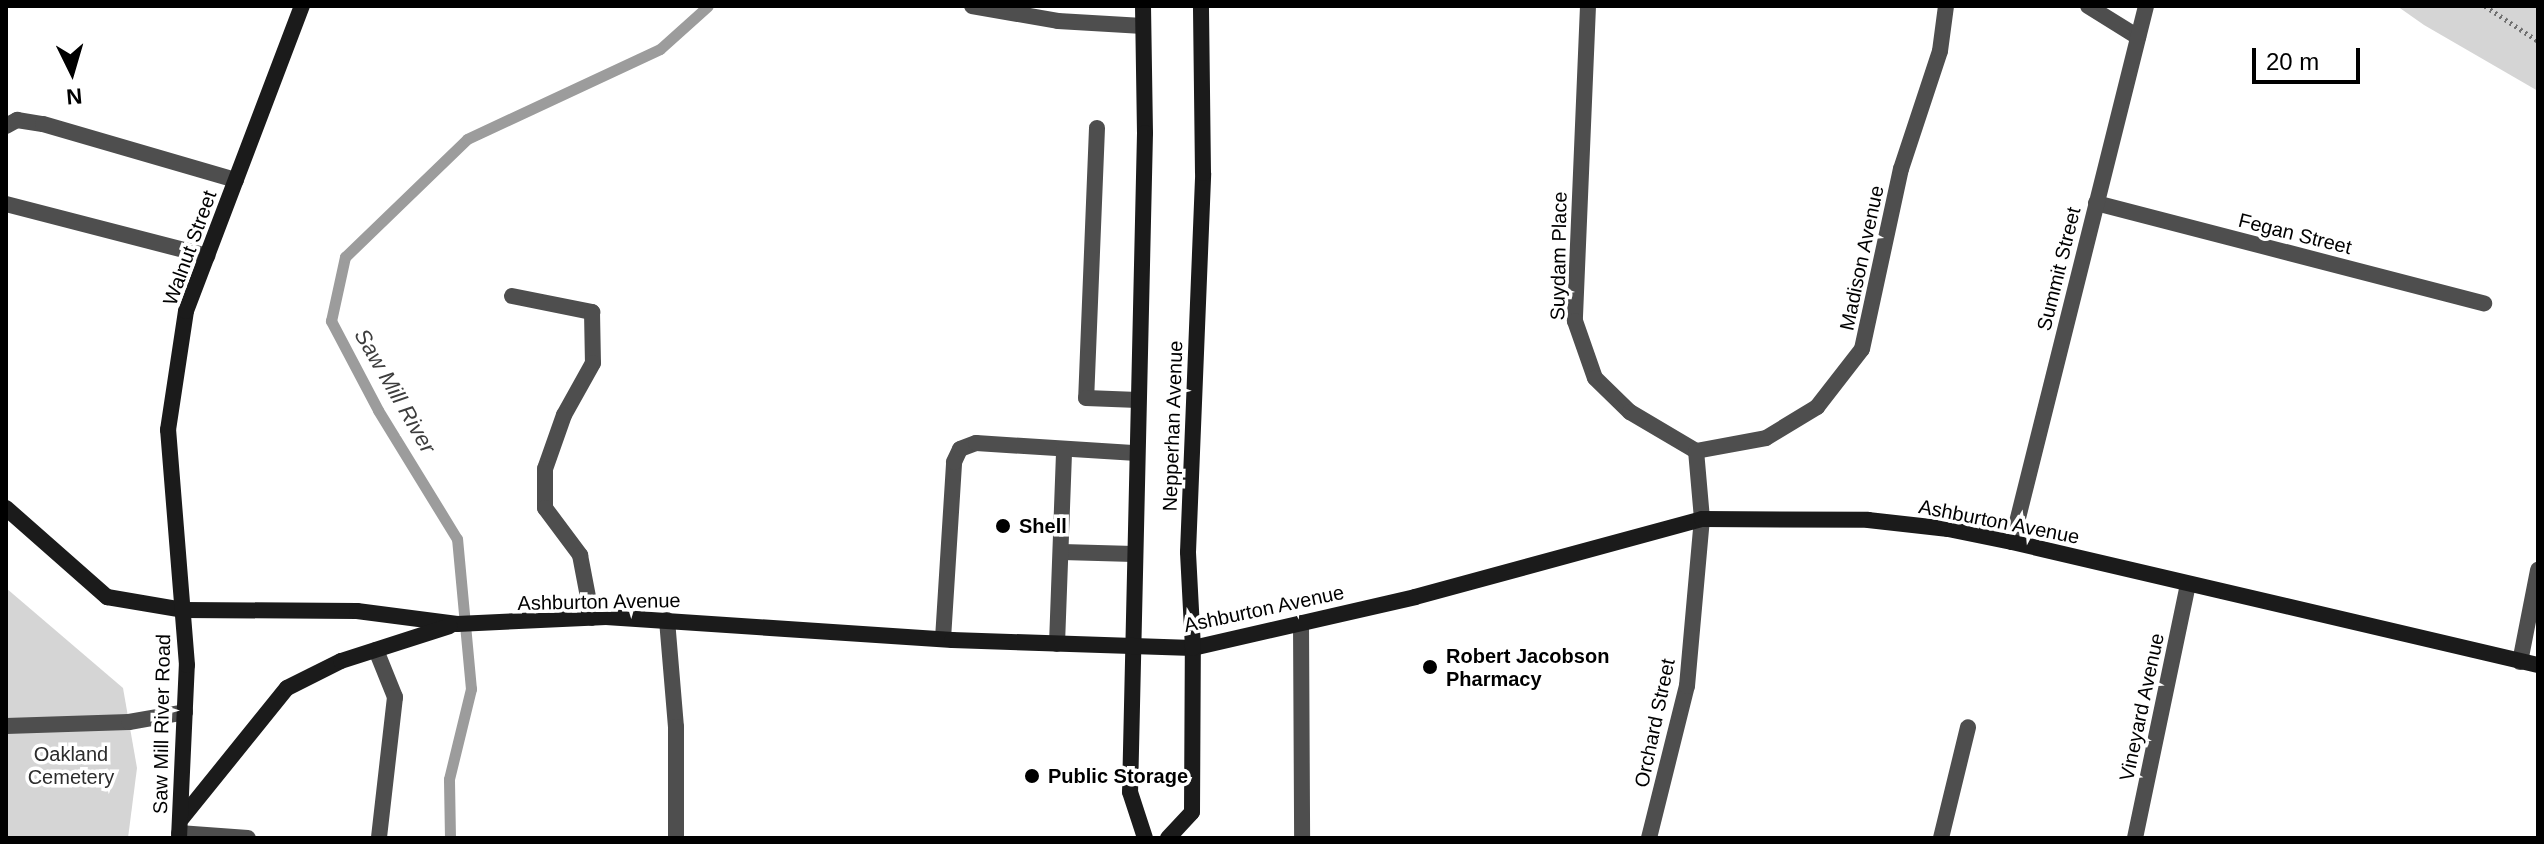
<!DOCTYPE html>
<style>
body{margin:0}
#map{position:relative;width:2544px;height:844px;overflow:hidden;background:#fff;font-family:Arial,sans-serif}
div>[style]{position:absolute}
.green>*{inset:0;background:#d5d5d5}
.stream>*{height:11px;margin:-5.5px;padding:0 5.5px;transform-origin:5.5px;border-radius:5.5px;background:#9c9c9c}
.path>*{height:5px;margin-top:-2.5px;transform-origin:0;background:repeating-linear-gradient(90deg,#707070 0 2px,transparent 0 6px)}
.lane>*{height:16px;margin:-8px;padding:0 8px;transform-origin:8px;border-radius:8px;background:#4e4e4e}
.street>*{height:16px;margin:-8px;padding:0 8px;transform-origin:8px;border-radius:8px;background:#4e4e4e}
.secondary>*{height:16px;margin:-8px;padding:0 8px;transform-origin:8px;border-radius:8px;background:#1b1b1b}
.dots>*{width:22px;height:22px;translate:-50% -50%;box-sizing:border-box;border:4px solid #fff;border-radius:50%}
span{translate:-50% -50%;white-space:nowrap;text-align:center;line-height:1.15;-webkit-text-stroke:7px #fff;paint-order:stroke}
.street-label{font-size:20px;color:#000}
.poi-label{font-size:20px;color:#000;font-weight:700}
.left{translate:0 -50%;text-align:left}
.park-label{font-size:20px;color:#2c2c2c}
.water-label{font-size:22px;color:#3d3d3d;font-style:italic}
.frame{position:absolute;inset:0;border:8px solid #000;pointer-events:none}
.north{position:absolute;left:32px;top:32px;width:80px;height:80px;-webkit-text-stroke:6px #fff;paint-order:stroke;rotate:175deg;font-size:22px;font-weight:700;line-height:32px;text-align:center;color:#000}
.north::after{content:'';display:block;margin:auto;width:28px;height:36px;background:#000;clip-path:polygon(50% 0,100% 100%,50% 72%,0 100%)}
.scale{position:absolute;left:2252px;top:48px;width:108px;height:36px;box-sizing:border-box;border:4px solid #000;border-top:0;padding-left:10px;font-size:24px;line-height:28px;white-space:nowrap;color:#000;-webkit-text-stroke:6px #fff;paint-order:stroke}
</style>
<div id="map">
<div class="green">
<div style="clip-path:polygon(2397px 6px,2538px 6px,2538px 91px,2424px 25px)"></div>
<div style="clip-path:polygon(6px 588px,123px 688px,137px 768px,128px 838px,6px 838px)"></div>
</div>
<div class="stream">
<div style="left:450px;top:838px;width:59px;rotate:-91deg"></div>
<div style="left:449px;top:779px;width:93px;rotate:-76.3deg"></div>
<div style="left:471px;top:689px;width:151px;rotate:-95.3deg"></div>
<div style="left:457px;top:539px;width:151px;rotate:-121.5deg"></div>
<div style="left:378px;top:410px;width:101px;rotate:-117.8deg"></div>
<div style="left:331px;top:321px;width:66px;rotate:-77.7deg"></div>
<div style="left:345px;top:257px;width:170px;rotate:-44deg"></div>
<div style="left:467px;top:139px;width:213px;rotate:-25deg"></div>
<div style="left:660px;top:49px;width:64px;rotate:-41.9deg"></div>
</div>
<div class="path">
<div style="left:2485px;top:6px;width:64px;rotate:33.4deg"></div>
</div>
<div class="lane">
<div style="left:972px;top:6px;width:87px;rotate:9.9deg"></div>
<div style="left:1058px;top:21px;width:85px;rotate:3.4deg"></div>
<div style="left:6px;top:126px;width:13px;rotate:-29deg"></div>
<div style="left:17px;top:120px;width:26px;rotate:9deg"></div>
<div style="left:43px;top:124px;width:201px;rotate:16.2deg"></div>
<div style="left:1097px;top:128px;width:270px;rotate:92.3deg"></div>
<div style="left:1086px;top:398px;width:52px;rotate:2.2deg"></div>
<div style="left:6px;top:204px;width:208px;rotate:14.5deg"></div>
<div style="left:512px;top:296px;width:82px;rotate:11.3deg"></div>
<div style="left:592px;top:312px;width:51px;rotate:88.9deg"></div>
<div style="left:593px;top:363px;width:60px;rotate:119.1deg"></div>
<div style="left:564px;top:415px;width:57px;rotate:109.4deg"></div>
<div style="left:545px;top:469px;width:39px;rotate:90deg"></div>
<div style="left:545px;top:508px;width:59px;rotate:53.3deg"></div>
<div style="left:580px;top:555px;width:64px;rotate:79.2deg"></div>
<div style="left:1062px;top:552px;width:72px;rotate:1.6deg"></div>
<div style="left:667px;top:620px;width:107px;rotate:85.2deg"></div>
<div style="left:676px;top:727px;width:111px;rotate:90deg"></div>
<div style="left:1301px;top:623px;width:215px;rotate:89.7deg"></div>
<div style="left:943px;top:639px;width:177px;rotate:-86.4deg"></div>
<div style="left:954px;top:462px;width:14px;rotate:-65deg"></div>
<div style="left:960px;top:449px;width:17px;rotate:-21deg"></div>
<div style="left:976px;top:443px;width:161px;rotate:3.6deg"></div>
<div style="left:1057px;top:644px;width:194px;rotate:-87.9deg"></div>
<div style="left:376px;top:650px;width:51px;rotate:68deg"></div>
<div style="left:395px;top:697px;width:142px;rotate:96.5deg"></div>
<div style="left:6px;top:726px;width:123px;rotate:-1.9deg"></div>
<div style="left:129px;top:722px;width:57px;rotate:-10.1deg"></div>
<div style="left:179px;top:833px;width:69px;rotate:4.1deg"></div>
<div style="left:1941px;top:838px;width:114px;rotate:-76.3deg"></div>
</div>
<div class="street">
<div style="left:1588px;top:6px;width:315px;rotate:92.4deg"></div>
<div style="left:1575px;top:321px;width:60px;rotate:70.7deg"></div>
<div style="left:1595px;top:378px;width:49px;rotate:44.2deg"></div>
<div style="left:1630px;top:412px;width:77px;rotate:30.6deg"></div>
<div style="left:2088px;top:6px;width:59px;rotate:31.8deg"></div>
<div style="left:2096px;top:203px;width:401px;rotate:14.5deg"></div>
<div style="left:1696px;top:451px;width:71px;rotate:-10.5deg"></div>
<div style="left:1766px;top:438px;width:60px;rotate:-31.3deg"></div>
<div style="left:1817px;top:407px;width:73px;rotate:-52.2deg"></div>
<div style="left:1862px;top:349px;width:184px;rotate:-77.8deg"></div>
<div style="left:1901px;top:169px;width:124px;rotate:-71.7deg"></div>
<div style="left:1940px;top:51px;width:45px;rotate:-82.4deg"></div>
<div style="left:2012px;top:542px;width:552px;rotate:-75.96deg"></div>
<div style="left:2520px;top:662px;width:94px;rotate:-78.9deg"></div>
<div style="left:1649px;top:838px;width:157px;rotate:-76deg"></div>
<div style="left:1687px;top:686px;width:168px;rotate:-84.9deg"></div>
<div style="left:1702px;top:519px;width:68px;rotate:-95deg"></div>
<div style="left:2135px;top:838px;width:259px;rotate:-78.2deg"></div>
</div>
<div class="secondary">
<div style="left:1143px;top:6px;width:127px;rotate:89.1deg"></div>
<div style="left:1145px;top:133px;width:659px;rotate:91.3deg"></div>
<div style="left:1130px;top:792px;width:48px;rotate:71.9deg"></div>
<div style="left:6px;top:508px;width:135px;rotate:41.4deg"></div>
<div style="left:107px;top:597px;width:77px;rotate:9.7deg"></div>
<div style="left:183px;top:610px;width:174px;rotate:0.3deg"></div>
<div style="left:357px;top:611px;width:101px;rotate:7.4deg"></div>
<div style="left:457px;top:624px;width:149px;rotate:-2.7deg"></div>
<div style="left:606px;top:617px;width:347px;rotate:3.8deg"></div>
<div style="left:952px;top:640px;width:241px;rotate:1.9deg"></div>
<div style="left:1193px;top:648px;width:228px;rotate:-12.9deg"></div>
<div style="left:1415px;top:597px;width:297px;rotate:-15.2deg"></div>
<div style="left:1702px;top:519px;width:166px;rotate:0.3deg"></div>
<div style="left:1868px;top:520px;width:81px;rotate:6.4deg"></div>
<div style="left:1948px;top:529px;width:65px;rotate:11.5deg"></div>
<div style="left:2012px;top:542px;width:540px;rotate:13.16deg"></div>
<div style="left:182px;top:818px;width:167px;rotate:-51.1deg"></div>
<div style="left:287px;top:688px;width:60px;rotate:-26.6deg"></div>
<div style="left:341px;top:661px;width:114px;rotate:-17.8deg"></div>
<div style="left:179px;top:838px;width:173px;rotate:-87.4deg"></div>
<div style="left:187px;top:665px;width:236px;rotate:-94.6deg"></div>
<div style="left:168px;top:430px;width:120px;rotate:-81.4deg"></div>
<div style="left:186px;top:311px;width:326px;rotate:-69.2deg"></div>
<div style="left:1168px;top:838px;width:35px;rotate:-47deg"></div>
<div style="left:1192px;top:812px;width:164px;rotate:-89.7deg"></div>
<div style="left:1193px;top:648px;width:96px;rotate:-93deg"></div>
<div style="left:1188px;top:552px;width:379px;rotate:-87.7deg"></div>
<div style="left:1203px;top:173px;width:167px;rotate:-90.7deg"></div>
</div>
<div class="dots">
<div style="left:1003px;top:526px;background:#000"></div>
<div style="left:1430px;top:667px;background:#000"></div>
<div style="left:1032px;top:776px;background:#000"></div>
</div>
<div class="street-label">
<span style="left:2295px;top:234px;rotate:14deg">Fegan Street</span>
<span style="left:190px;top:248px;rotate:-70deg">Walnut Street</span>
<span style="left:1559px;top:256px;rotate:-89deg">Suydam Place</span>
<span style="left:1862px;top:258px;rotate:-78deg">Madison Avenue</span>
<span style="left:2059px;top:269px;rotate:-76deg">Summit Street</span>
<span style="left:1173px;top:426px;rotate:-88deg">Nepperhan Avenue</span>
<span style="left:1999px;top:522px;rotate:11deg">Ashburton Avenue</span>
<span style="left:599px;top:602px;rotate:-1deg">Ashburton Avenue</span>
<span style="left:1264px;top:609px;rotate:-12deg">Ashburton Avenue</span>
<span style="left:2142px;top:707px;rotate:-78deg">Vineyard Avenue</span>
<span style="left:1655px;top:723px;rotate:-78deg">Orchard Street</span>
<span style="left:162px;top:724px;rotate:-89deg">Saw Mill River Road</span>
</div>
<div class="poi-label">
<span class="left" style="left:1019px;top:526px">Shell</span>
<span class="left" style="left:1446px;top:668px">Robert Jacobson<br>Pharmacy</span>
<span class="left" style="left:1048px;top:776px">Public Storage</span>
</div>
<div class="park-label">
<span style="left:71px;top:766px">Oakland<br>Cemetery</span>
</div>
<div class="water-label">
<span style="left:395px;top:391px;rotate:60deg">Saw Mill River</span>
</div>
<div class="frame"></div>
<div class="north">N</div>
<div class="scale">20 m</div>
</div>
